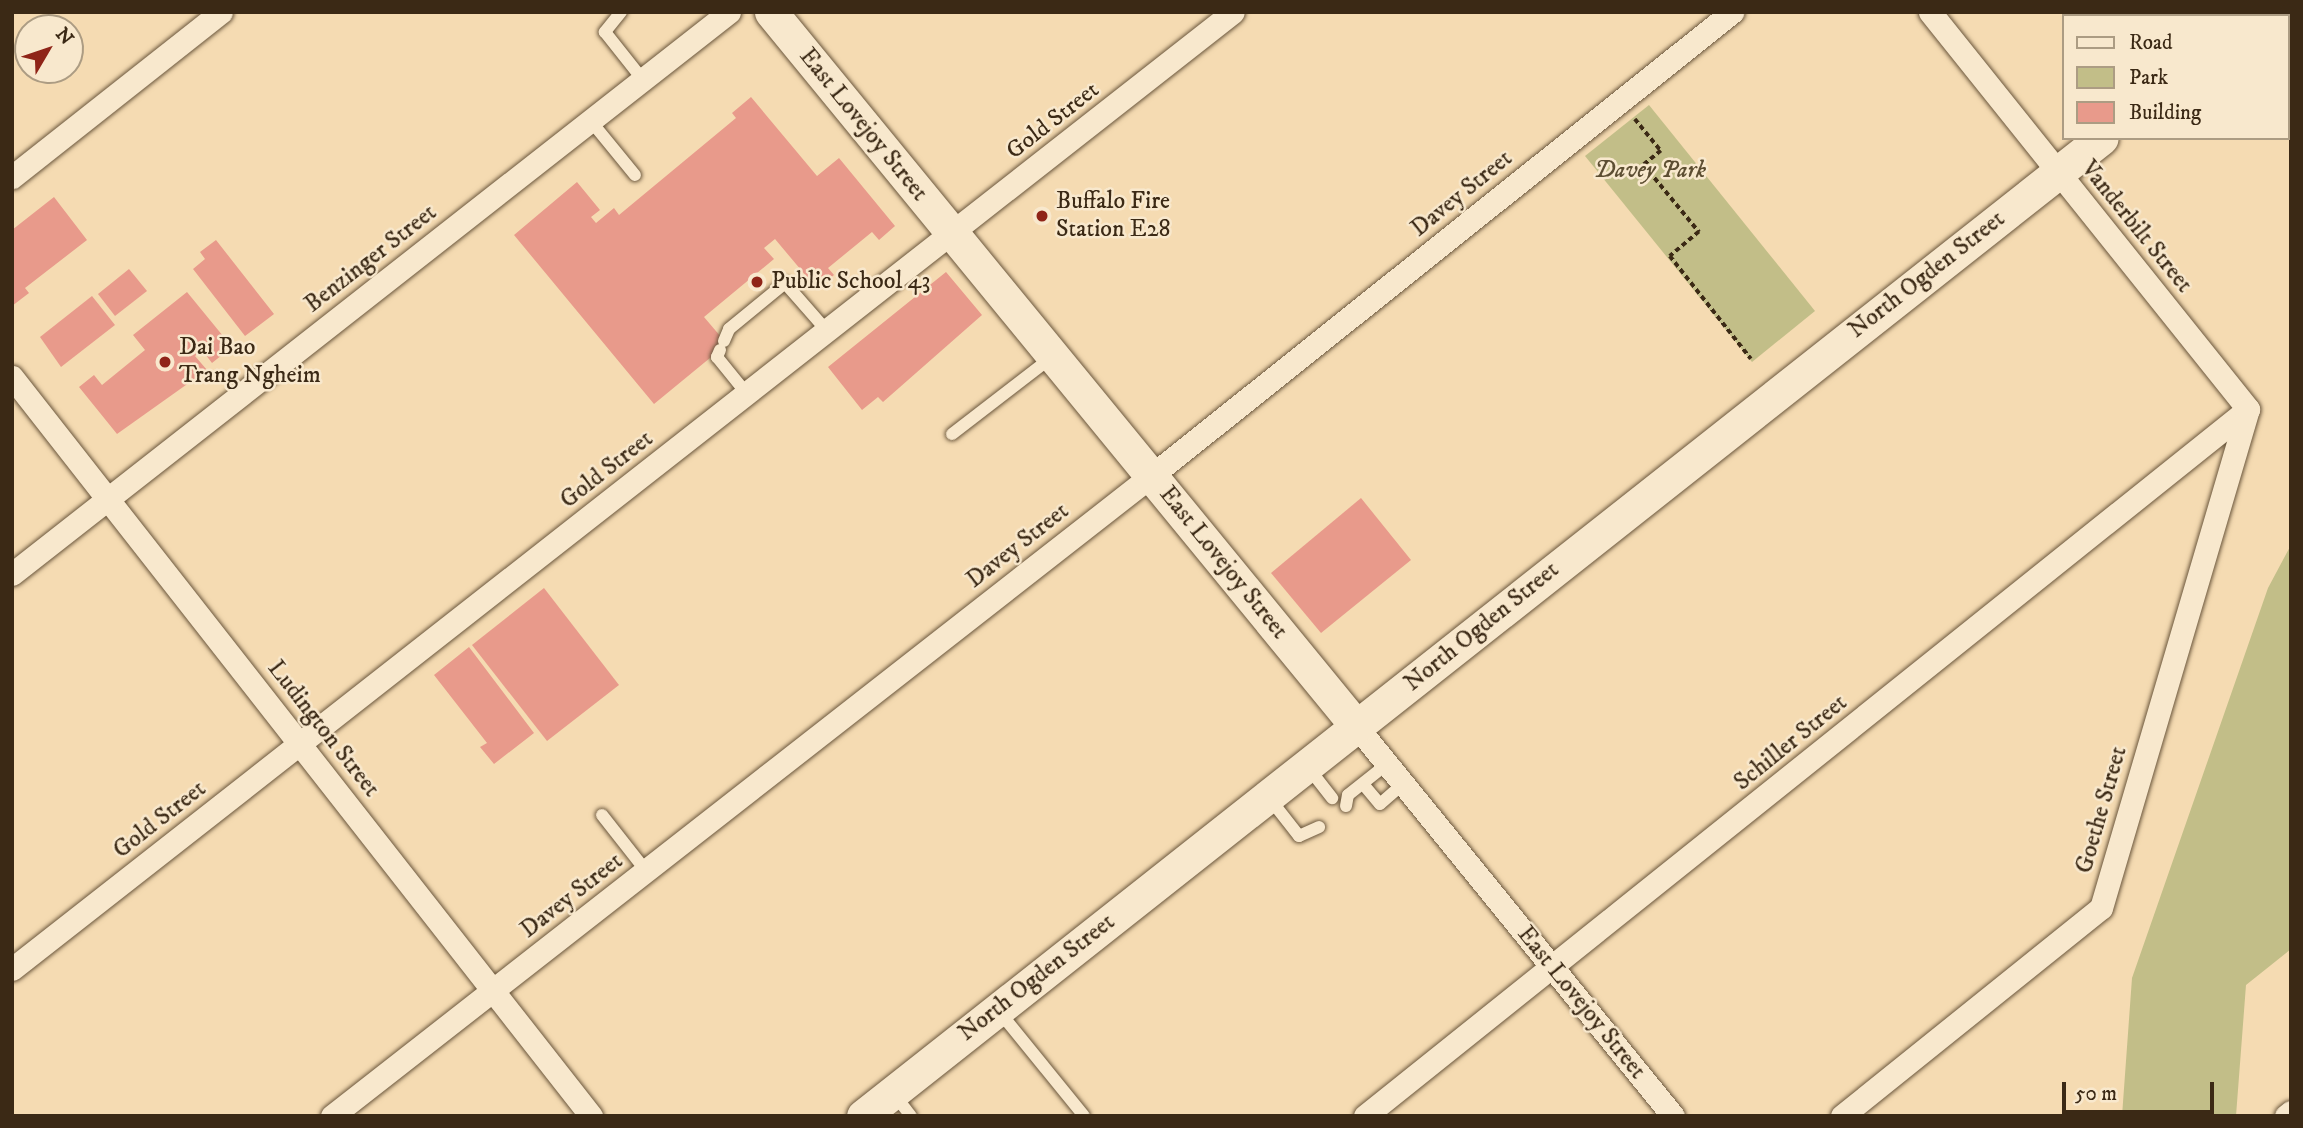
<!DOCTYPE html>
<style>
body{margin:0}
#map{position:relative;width:2303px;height:1128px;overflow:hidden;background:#f5dbb2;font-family:"IM FELL DW Pica",serif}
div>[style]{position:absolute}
.green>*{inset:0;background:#c2be88}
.building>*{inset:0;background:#e89a8b}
.path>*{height:3.5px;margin-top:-1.75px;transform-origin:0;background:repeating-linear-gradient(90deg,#3b2915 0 5px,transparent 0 8.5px)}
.roads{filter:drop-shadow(0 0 2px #6a563c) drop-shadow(0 0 2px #6a563c)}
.lane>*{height:12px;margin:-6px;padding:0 6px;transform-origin:6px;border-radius:6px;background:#f8e8cd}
.street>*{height:23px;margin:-11.5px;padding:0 11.5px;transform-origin:11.5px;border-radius:11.5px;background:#f8e8cd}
.secondary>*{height:33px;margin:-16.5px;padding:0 16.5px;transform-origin:16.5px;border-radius:16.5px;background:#f8e8cd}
.dots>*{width:19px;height:19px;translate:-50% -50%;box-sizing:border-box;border:4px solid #f8e8cd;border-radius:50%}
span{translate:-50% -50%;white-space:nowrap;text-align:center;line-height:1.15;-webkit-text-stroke:5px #f8e8cd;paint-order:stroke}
.street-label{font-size:24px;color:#3b2915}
.park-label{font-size:24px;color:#5d4e32;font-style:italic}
.poi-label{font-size:24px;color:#3b2915}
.left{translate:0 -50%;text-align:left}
.frame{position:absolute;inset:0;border:14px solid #3b2915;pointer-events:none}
.legend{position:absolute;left:2062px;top:14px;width:228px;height:126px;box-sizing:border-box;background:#f8e8cd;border:2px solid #ac9c83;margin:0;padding:9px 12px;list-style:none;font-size:21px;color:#3b2915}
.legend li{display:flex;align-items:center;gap:14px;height:35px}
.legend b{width:35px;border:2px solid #ac9c83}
.north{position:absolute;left:14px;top:14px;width:70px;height:70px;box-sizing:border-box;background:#f8e8cd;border:2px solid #ac9c83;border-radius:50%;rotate:51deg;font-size:19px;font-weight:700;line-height:28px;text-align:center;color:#3b2915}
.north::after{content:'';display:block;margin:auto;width:24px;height:32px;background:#8f2418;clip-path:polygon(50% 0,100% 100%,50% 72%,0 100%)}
.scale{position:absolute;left:2062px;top:1082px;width:152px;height:32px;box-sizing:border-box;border:4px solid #3b2915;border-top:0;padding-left:9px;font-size:21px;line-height:24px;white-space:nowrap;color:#3b2915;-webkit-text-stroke:5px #f8e8cd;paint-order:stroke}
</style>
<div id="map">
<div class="green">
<div style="clip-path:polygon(1649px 105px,1815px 311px,1752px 362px,1585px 156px)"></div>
<div style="clip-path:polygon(2291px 545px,2291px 949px,2246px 985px,2236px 1116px,2122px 1116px,2132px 978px,2268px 588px)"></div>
</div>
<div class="building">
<div style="clip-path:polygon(751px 97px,817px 176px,839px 158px,895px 226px,879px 240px,872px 232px,828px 268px,834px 275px,817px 289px,775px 239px,764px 248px,774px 259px,704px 317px,727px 344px,654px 404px,514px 235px,577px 182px,600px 210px,591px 217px,596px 223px,614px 208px,619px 215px,736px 118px,732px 113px)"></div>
<div style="clip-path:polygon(54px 197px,87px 240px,25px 288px,29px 293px,12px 306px,12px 230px)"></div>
<div style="clip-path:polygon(216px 240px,274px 314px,245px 336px,193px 269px,205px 259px,200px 252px)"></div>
<div style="clip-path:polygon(129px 269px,147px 291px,115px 316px,98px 294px)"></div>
<div style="clip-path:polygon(946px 272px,982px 315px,883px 402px,878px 397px,862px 410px,828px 367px)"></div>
<div style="clip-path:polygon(187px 292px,232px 347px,212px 363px,202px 350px,195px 356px,207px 370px,117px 434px,79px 387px,94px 375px,102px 385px,145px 350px,133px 335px)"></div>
<div style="clip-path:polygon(92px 296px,115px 325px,61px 367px,40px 337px)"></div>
<div style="clip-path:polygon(1361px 498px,1411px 560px,1321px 633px,1271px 573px)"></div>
<div style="clip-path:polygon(544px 588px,619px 685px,547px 741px,472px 645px)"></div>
<div style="clip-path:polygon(469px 647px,534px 733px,494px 764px,480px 747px,487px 743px,434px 675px)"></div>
</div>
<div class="path">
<div style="left:1635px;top:119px;width:41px;rotate:50.9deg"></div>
<div style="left:1661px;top:151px;width:22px;rotate:141deg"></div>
<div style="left:1644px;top:165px;width:87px;rotate:50.6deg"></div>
<div style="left:1699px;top:232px;width:38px;rotate:140deg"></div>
<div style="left:1670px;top:256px;width:131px;rotate:51.8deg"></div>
</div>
<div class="roads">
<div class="lane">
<div style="left:621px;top:12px;width:26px;rotate:129deg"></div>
<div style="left:605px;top:32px;width:61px;rotate:51.6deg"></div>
<div style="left:590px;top:120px;width:71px;rotate:50.7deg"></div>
<div style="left:724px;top:341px;width:13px;rotate:-67deg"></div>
<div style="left:729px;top:329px;width:72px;rotate:-39.4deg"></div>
<div style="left:785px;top:283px;width:64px;rotate:48.8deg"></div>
<div style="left:720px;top:350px;width:8px;rotate:113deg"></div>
<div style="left:717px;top:357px;width:48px;rotate:51deg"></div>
<div style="left:952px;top:434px;width:126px;rotate:-37.6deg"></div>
<div style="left:1307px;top:766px;width:41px;rotate:52deg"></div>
<div style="left:1363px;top:784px;width:26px;rotate:50deg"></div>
<div style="left:1380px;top:804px;width:30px;rotate:-41deg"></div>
<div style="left:1270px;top:799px;width:47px;rotate:51.9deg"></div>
<div style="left:1299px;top:836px;width:22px;rotate:-24deg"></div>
<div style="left:1346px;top:806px;width:11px;rotate:-80deg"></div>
<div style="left:1348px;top:795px;width:50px;rotate:-38.5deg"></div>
<div style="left:602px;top:815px;width:71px;rotate:51.8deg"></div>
<div style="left:998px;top:1010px;width:136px;rotate:50.9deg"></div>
<div style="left:893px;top:1093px;width:29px;rotate:52deg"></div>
</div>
<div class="street">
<div style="left:1930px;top:12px;width:509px;rotate:51.31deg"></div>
<div style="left:12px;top:177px;width:266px;rotate:-38.3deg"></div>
<div style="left:12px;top:377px;width:939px;rotate:51.92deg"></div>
<div style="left:12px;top:574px;width:911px;rotate:-38.09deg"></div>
<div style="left:1357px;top:727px;width:501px;rotate:50.91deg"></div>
<div style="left:12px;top:969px;width:1551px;rotate:-38.09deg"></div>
<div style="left:332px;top:1116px;width:1039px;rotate:-38.01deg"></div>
<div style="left:1151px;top:476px;width:744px;rotate:-38.61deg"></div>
<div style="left:1365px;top:1116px;width:1131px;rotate:-38.68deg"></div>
<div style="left:1842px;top:1116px;width:332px;rotate:-38.8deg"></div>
<div style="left:2101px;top:908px;width:520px;rotate:-73.59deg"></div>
<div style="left:2286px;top:1116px;width:6px;rotate:-39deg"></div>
</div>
<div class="secondary">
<div style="left:771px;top:12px;width:924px;rotate:50.66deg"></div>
<div style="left:2258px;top:16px;width:6px;rotate:-45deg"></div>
<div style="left:863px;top:1116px;width:1578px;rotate:-38.29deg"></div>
</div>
</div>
<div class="dots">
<div style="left:1042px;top:216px;background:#8f2418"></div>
<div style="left:757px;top:282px;background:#8f2418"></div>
<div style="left:165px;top:362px;background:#8f2418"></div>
</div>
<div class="street-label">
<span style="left:1053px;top:121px;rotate:-38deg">Gold Street</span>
<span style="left:863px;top:125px;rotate:51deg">East Lovejoy Street</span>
<span style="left:1462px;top:194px;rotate:-39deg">Davey Street</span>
<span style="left:2136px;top:227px;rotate:51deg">Vanderbilt Street</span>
<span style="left:371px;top:259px;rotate:-38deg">Benzinger Street</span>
<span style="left:1927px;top:275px;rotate:-38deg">North Ogden Street</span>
<span style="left:607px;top:470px;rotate:-38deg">Gold Street</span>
<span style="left:1018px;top:546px;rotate:-38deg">Davey Street</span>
<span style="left:1223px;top:563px;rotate:51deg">East Lovejoy Street</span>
<span style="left:1482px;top:627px;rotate:-39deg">North Ogden Street</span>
<span style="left:323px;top:729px;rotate:52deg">Ludington Street</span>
<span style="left:1791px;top:743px;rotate:-39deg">Schiller Street</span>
<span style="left:2102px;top:810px;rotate:-74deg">Goethe Street</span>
<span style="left:160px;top:820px;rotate:-38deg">Gold Street</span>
<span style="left:572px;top:896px;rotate:-38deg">Davey Street</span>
<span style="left:1037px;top:978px;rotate:-38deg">North Ogden Street</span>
<span style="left:1581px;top:1003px;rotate:51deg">East Lovejoy Street</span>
</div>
<div class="park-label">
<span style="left:1650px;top:171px">Davey Park</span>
</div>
<div class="poi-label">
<span class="left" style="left:1056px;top:216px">Buffalo Fire<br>Station E28</span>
<span class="left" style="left:771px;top:282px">Public School 43</span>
<span class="left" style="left:179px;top:362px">Dai Bao<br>Trang Ngheim</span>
</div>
<div class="frame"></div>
<ul class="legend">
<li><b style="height:9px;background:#f8e8cd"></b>Road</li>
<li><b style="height:19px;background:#c2be88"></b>Park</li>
<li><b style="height:19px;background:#e89a8b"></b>Building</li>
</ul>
<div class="north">N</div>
<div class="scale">50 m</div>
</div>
